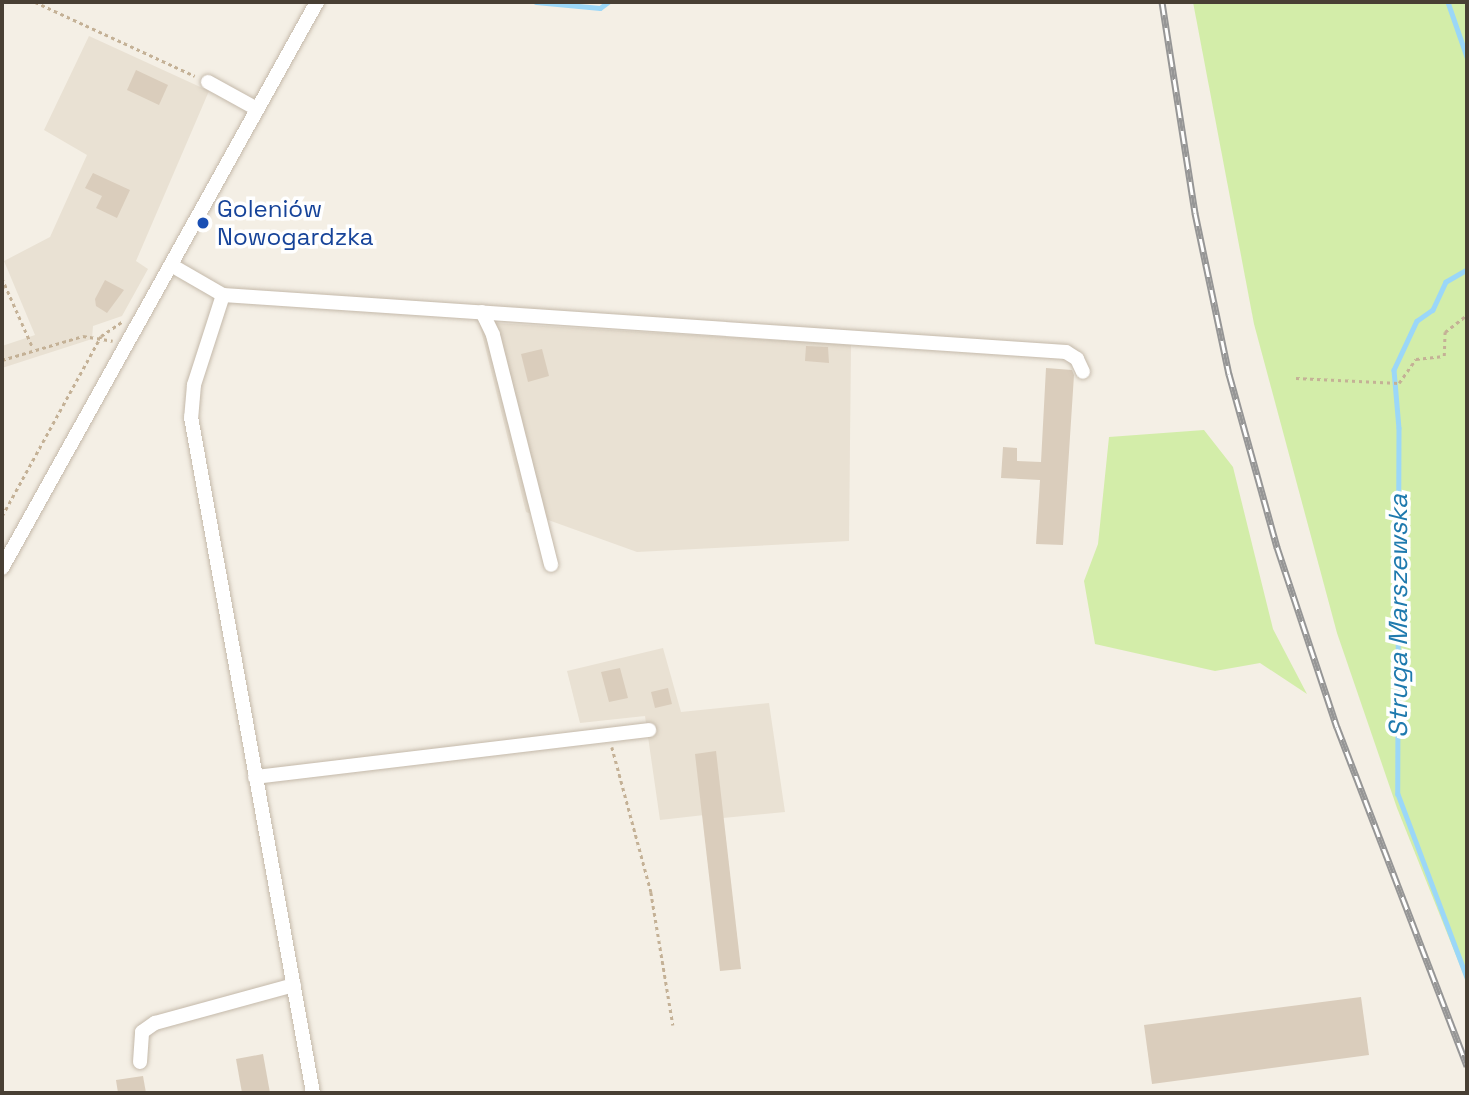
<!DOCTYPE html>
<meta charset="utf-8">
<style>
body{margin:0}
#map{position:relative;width:1469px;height:1095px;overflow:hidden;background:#f4efe5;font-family:"Space Grotesk",sans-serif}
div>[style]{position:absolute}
.residential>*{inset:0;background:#e9e1d3}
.green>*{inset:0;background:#d3eda9}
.stream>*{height:4.5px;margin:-2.25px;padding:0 2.25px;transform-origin:2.25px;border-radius:2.25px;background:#9bd7f8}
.building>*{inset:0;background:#dacdbc}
.path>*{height:2.5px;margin-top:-1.25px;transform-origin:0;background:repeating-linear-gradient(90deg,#c4b196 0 3.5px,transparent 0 7px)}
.roads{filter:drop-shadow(0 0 2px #c4b9aa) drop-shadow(0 0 2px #c4b9aa)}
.minor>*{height:14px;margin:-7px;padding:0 7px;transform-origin:7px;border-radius:7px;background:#fff}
.rail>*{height:7px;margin-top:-3.5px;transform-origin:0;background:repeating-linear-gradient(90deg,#fff 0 13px,#969696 0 26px);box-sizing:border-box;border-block:2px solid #969696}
.dots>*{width:19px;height:19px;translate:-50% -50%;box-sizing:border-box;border:4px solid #fff;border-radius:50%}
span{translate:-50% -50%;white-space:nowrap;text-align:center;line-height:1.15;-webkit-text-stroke:7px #fff;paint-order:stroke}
.transit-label{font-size:24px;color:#164399}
.left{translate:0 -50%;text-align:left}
.water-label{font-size:26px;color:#1f7aae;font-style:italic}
.frame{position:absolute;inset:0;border:4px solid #483f34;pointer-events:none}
</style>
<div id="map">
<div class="residential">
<div style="clip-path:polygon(89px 36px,209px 91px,136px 261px,148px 269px,122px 316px,93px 326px,92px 339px,2px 368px,2px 346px,35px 335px,4px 261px,50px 237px,87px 155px,44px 130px)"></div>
<div style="clip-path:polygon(479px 322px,851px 345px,849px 541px,637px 552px,526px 512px)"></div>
<div style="clip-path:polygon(663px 648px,681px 712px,769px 703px,785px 812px,723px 818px,722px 813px,660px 820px,645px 716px,580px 723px,567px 671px)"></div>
</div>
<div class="green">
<div style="clip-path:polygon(1193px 2px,1467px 2px,1467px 983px,1397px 808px,1337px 633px,1254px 324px)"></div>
<div style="clip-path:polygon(1204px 430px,1233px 467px,1273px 629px,1307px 694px,1260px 663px,1215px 671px,1095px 644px,1084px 581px,1098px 544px,1109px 437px)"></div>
</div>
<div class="stream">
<div style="left:536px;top:2px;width:64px;rotate:5.4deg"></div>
<div style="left:600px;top:8px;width:10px;rotate:-37deg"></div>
<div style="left:1448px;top:2px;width:58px;rotate:70.9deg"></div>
<div style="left:1467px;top:270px;width:24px;rotate:150deg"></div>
<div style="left:1446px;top:282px;width:31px;rotate:115deg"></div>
<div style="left:1433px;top:310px;width:19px;rotate:145deg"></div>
<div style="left:1417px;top:321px;width:54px;rotate:115.1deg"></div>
<div style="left:1394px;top:370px;width:58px;rotate:85.1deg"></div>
<div style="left:1399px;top:428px;width:366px;rotate:90.2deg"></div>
<div style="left:1398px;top:794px;width:197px;rotate:69.4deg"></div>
</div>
<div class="building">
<div style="clip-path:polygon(136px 70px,168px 85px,159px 105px,127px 90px)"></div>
<div style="clip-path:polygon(93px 173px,130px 190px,117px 218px,96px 208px,102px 196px,85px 188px)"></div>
<div style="clip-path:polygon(105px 280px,124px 290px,107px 313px,96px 306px,95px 299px)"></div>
<div style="clip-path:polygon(806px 346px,828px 347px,829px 363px,805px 361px)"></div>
<div style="clip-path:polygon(542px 349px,549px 376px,528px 382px,521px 354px)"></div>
<div style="clip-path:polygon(1046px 368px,1072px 370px,1074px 375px,1063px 545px,1036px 544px,1040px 480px,1001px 478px,1003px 447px,1017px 448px,1017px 461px,1041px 462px)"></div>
<div style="clip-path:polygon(620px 668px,628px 698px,609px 702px,601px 672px)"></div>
<div style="clip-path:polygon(668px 688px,672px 704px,655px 708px,651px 692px)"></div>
<div style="clip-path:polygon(716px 751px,741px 969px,720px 971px,695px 754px)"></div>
<div style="clip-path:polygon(1361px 997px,1369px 1055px,1152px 1084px,1144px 1025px)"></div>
<div style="clip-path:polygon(263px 1054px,270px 1093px,242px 1093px,236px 1059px)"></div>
<div style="clip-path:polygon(143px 1076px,146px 1093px,118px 1093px,116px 1080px)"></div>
</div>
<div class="path">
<div style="left:35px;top:2px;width:176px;rotate:24.8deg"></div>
<div style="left:2px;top:278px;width:77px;rotate:66.1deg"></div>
<div style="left:2px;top:360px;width:84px;rotate:-16.5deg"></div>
<div style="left:83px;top:336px;width:30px;rotate:9deg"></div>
<div style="left:1296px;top:378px;width:103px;rotate:2.8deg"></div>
<div style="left:1399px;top:383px;width:29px;rotate:-55deg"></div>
<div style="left:1416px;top:359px;width:28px;rotate:-6deg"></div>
<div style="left:1444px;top:356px;width:24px;rotate:-88deg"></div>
<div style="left:1445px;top:332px;width:28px;rotate:-38deg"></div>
<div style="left:2px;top:516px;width:205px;rotate:-61.2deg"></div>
<div style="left:101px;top:336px;width:27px;rotate:-34deg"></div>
<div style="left:612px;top:747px;width:150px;rotate:74.9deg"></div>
<div style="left:651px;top:892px;width:135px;rotate:80.6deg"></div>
</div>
<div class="roads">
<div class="minor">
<div style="left:208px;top:82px;width:56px;rotate:28.9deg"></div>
<div style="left:171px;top:265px;width:60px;rotate:30deg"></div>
<div style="left:223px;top:295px;width:845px;rotate:3.87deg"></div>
<div style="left:1066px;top:352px;width:13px;rotate:32deg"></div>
<div style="left:1077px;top:359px;width:14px;rotate:65deg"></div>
<div style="left:223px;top:295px;width:95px;rotate:107.9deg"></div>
<div style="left:194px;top:385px;width:32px;rotate:95deg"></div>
<div style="left:191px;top:417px;width:687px;rotate:79.77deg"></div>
<div style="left:482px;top:312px;width:25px;rotate:64deg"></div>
<div style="left:493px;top:335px;width:237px;rotate:75.8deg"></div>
<div style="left:2px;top:568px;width:648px;rotate:-60.9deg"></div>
<div style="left:255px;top:777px;width:397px;rotate:-6.8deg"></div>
<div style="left:140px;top:1062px;width:30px;rotate:-86deg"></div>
<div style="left:142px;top:1032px;width:16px;rotate:-35deg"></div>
<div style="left:155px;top:1023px;width:144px;rotate:-15.3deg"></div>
</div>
</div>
<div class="rail">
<div style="left:1162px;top:2px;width:214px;rotate:81.1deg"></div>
<div style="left:1195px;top:213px;width:165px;rotate:78.1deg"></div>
<div style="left:1229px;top:374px;width:180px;rotate:74.5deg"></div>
<div style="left:1277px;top:547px;width:190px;rotate:71.6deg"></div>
<div style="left:1337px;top:727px;width:363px;rotate:69deg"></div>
</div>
<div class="dots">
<div style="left:203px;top:223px;background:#1a4fb4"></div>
</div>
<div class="transit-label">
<span class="left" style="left:217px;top:223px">Goleniów<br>Nowogardzka</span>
</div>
<div class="water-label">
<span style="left:1399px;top:616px;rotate:-90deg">Struga Marszewska</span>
</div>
<div class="frame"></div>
</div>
